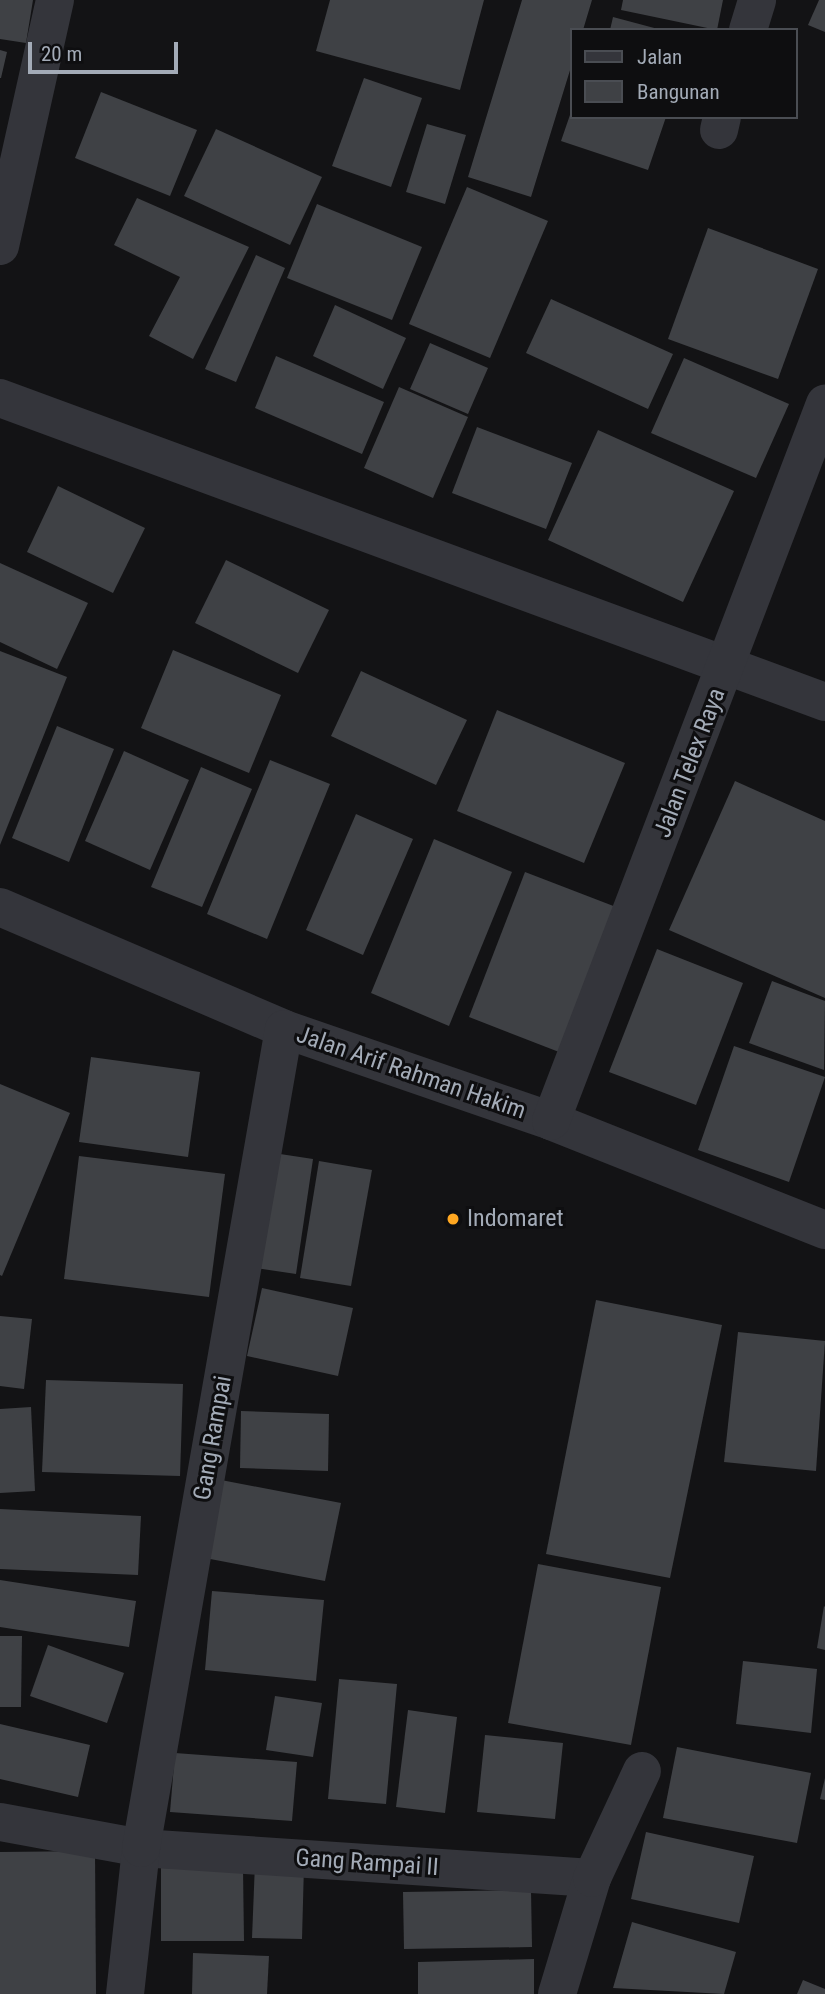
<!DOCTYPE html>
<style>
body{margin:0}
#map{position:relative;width:825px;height:1994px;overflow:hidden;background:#131315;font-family:"Roboto Condensed",sans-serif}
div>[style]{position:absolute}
.building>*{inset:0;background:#3f4145}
.minor>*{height:38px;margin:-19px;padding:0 19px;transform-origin:19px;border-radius:19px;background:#34353b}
.dots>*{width:19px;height:19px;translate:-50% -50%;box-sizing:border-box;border:4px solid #0e0e10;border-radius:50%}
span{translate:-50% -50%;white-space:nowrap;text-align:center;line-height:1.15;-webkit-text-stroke:6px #0e0e10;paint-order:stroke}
.street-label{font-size:24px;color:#a3abb7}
.poi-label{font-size:24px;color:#a3abb7}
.left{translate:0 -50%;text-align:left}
.legend{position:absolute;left:570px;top:28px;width:228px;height:91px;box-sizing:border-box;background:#0e0e10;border:2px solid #4a4d53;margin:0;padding:9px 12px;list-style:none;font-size:21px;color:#a3abb7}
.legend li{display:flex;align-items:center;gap:14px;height:35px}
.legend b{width:35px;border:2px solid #4a4d53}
.scale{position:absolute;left:28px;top:42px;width:150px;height:32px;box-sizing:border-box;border:4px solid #a3abb7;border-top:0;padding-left:9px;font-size:21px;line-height:24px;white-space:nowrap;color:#a3abb7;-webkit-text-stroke:5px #0e0e10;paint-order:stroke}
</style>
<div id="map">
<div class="building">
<div style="clip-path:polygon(0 0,33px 0,26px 43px,0 39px)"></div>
<div style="clip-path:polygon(330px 0,484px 0,460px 90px,316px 51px)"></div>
<div style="clip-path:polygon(522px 0,592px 0,583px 30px,571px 30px,571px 67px,531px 197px,468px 177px)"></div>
<div style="clip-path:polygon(623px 0,723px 0,717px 30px,621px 10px)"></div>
<div style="clip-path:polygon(819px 0,825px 0,825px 32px,808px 25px)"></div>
<div style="clip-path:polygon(613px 17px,658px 29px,657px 30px,610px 30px)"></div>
<div style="clip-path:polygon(0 50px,7px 52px,1px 78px,0 78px)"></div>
<div style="clip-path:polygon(364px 78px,422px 98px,391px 187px,332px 166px)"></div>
<div style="clip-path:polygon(101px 92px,197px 130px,170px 196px,75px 158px)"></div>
<div style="clip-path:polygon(571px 112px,571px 117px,666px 117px,648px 170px,561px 141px)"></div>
<div style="clip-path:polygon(427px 124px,466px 135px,445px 204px,406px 192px)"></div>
<div style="clip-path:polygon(216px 129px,322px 177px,290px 245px,184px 196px)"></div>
<div style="clip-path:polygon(467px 187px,548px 221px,490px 358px,409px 324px)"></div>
<div style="clip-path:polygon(137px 198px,249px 247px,193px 359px,149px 336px,180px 277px,114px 245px)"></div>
<div style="clip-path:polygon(317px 204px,422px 247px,392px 320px,287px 278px)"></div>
<div style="clip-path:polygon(708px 228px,818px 269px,778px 379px,668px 339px)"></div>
<div style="clip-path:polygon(256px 255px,285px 268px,236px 382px,205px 369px)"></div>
<div style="clip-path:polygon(551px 299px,673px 354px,648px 409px,526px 353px)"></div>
<div style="clip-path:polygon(335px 305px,406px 338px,383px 389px,313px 356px)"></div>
<div style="clip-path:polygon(430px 343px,488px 368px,468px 414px,410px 389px)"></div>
<div style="clip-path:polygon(276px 356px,384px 402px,362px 454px,255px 408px)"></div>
<div style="clip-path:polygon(684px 358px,789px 404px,756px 478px,651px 433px)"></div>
<div style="clip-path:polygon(399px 387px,468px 417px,433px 498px,364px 468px)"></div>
<div style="clip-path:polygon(477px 427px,572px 463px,546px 529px,452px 493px)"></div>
<div style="clip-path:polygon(598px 430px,734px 491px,683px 602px,548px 540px)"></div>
<div style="clip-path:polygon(58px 486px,145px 528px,113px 593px,27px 552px)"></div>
<div style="clip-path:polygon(226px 560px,329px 610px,298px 673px,195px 623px)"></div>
<div style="clip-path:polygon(0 563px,88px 603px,57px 669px,0 642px)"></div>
<div style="clip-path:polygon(173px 650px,281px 695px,249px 773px,141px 728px)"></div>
<div style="clip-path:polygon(0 651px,67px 677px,0 845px)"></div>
<div style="clip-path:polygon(361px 671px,467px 720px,436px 785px,331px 736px)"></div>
<div style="clip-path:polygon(497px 710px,625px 763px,584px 863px,457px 811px)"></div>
<div style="clip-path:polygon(57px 726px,114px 749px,69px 862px,12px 838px)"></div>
<div style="clip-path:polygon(124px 751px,189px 780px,150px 870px,85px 841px)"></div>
<div style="clip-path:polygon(270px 760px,330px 784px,267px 939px,207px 914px)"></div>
<div style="clip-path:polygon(201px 767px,252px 789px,202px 907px,151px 887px)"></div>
<div style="clip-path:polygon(735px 781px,825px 821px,825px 998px,669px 930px)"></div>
<div style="clip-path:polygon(356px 814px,413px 839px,363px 955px,306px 930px)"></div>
<div style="clip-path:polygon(434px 839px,512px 872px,449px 1026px,371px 993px)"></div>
<div style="clip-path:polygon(525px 872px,616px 907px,559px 1052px,469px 1017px)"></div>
<div style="clip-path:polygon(657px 949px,743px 983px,696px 1105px,609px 1072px)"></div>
<div style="clip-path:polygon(772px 981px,825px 1001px,824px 1070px,749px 1043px)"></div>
<div style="clip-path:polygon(734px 1046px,825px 1077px,789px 1182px,698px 1150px)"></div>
<div style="clip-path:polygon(91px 1057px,200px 1072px,188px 1157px,79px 1142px)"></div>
<div style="clip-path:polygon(0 1084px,70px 1113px,2px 1276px,0 1275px)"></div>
<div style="clip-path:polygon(267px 1152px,313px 1159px,296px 1274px,249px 1267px)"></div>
<div style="clip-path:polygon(79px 1156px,225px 1174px,209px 1297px,64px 1279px)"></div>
<div style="clip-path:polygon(319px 1161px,372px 1170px,351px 1286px,300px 1278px)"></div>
<div style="clip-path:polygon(262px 1288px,353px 1308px,338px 1376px,247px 1356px)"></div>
<div style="clip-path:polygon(596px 1300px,722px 1325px,670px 1578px,546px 1554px)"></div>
<div style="clip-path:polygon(0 1316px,32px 1319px,24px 1389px,0 1386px)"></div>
<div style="clip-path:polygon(738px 1332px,825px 1341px,816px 1471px,724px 1462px)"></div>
<div style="clip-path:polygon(46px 1380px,183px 1384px,180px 1476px,42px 1472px)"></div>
<div style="clip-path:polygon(31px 1407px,35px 1491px,0 1493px,0 1409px)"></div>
<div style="clip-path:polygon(241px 1411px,329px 1414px,328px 1471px,240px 1468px)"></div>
<div style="clip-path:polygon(221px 1480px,341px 1503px,325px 1581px,205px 1558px)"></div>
<div style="clip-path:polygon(0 1509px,141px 1516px,138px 1575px,0 1569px)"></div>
<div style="clip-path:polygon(538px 1564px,661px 1587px,631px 1745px,508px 1723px)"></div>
<div style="clip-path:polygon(0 1580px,136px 1601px,129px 1647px,0 1627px)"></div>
<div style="clip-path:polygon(212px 1591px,324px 1600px,316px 1681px,205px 1670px)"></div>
<div style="clip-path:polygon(824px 1606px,825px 1607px,825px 1650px,817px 1648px)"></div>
<div style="clip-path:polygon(0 1636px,22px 1636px,21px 1707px,0 1707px)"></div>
<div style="clip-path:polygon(48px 1645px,124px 1673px,107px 1723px,30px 1696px)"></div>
<div style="clip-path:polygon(743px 1661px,817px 1669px,811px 1733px,736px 1724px)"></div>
<div style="clip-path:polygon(339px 1679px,397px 1684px,386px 1804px,328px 1799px)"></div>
<div style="clip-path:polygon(275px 1696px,322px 1703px,313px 1757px,266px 1750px)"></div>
<div style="clip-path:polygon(408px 1710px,457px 1717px,445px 1813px,396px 1807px)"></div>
<div style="clip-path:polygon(0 1724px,90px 1745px,78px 1797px,0 1779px)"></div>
<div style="clip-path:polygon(485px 1735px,563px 1743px,555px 1819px,477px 1812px)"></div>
<div style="clip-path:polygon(677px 1747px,811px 1773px,797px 1843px,663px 1818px)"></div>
<div style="clip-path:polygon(175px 1753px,297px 1762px,292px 1821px,170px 1812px)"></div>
<div style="clip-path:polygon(825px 1778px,825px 1800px,820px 1799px)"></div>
<div style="clip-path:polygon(646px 1832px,754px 1856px,739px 1923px,631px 1899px)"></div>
<div style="clip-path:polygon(95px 1851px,96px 1994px,0 1994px,0 1852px)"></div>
<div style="clip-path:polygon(255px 1863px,304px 1865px,302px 1939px,252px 1938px)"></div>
<div style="clip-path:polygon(161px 1868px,243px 1869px,244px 1941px,161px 1941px)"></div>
<div style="clip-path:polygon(531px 1890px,532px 1947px,404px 1949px,403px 1892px)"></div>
<div style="clip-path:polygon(632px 1922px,736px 1952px,724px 1994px,613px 1988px)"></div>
<div style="clip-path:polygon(193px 1953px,269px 1956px,267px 1994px,192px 1994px)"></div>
<div style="clip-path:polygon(534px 1959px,534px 1994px,418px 1994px,418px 1962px)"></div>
<div style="clip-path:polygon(803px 1980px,825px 1989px,825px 1994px,797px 1994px)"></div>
</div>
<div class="minor">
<div style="left:748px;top:30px;width:31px;rotate:-73deg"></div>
<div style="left:719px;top:130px;width:13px;rotate:-77deg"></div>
<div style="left:0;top:246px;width:252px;rotate:-77.4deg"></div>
<div style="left:0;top:398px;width:879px;rotate:20.23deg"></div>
<div style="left:0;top:907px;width:309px;rotate:23.2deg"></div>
<div style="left:284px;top:1029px;width:282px;rotate:19deg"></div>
<div style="left:551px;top:1121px;width:295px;rotate:21.7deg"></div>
<div style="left:551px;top:1121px;width:768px;rotate:-69.09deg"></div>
<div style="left:0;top:1822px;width:143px;rotate:10.4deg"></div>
<div style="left:141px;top:1848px;width:452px;rotate:3.8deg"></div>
<div style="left:125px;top:1994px;width:147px;rotate:-83.7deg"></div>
<div style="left:141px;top:1848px;width:831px;rotate:-80.1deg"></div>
<div style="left:557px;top:1994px;width:121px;rotate:-73.2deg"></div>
<div style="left:592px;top:1878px;width:118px;rotate:-65deg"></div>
</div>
<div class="dots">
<div style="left:453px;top:1219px;background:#ffa721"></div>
</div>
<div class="street-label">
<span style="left:690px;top:763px;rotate:-69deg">Jalan Telex Raya</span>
<span style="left:411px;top:1073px;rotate:19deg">Jalan Arif Rahman Hakim</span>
<span style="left:213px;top:1438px;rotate:-80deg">Gang Rampai</span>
<span style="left:367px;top:1863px;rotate:4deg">Gang Rampai II</span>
</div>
<div class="poi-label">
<span class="left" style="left:467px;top:1219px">Indomaret</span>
</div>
<ul class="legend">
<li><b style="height:9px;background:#34353b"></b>Jalan</li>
<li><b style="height:19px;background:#3f4145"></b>Bangunan</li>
</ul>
<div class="scale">20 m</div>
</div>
